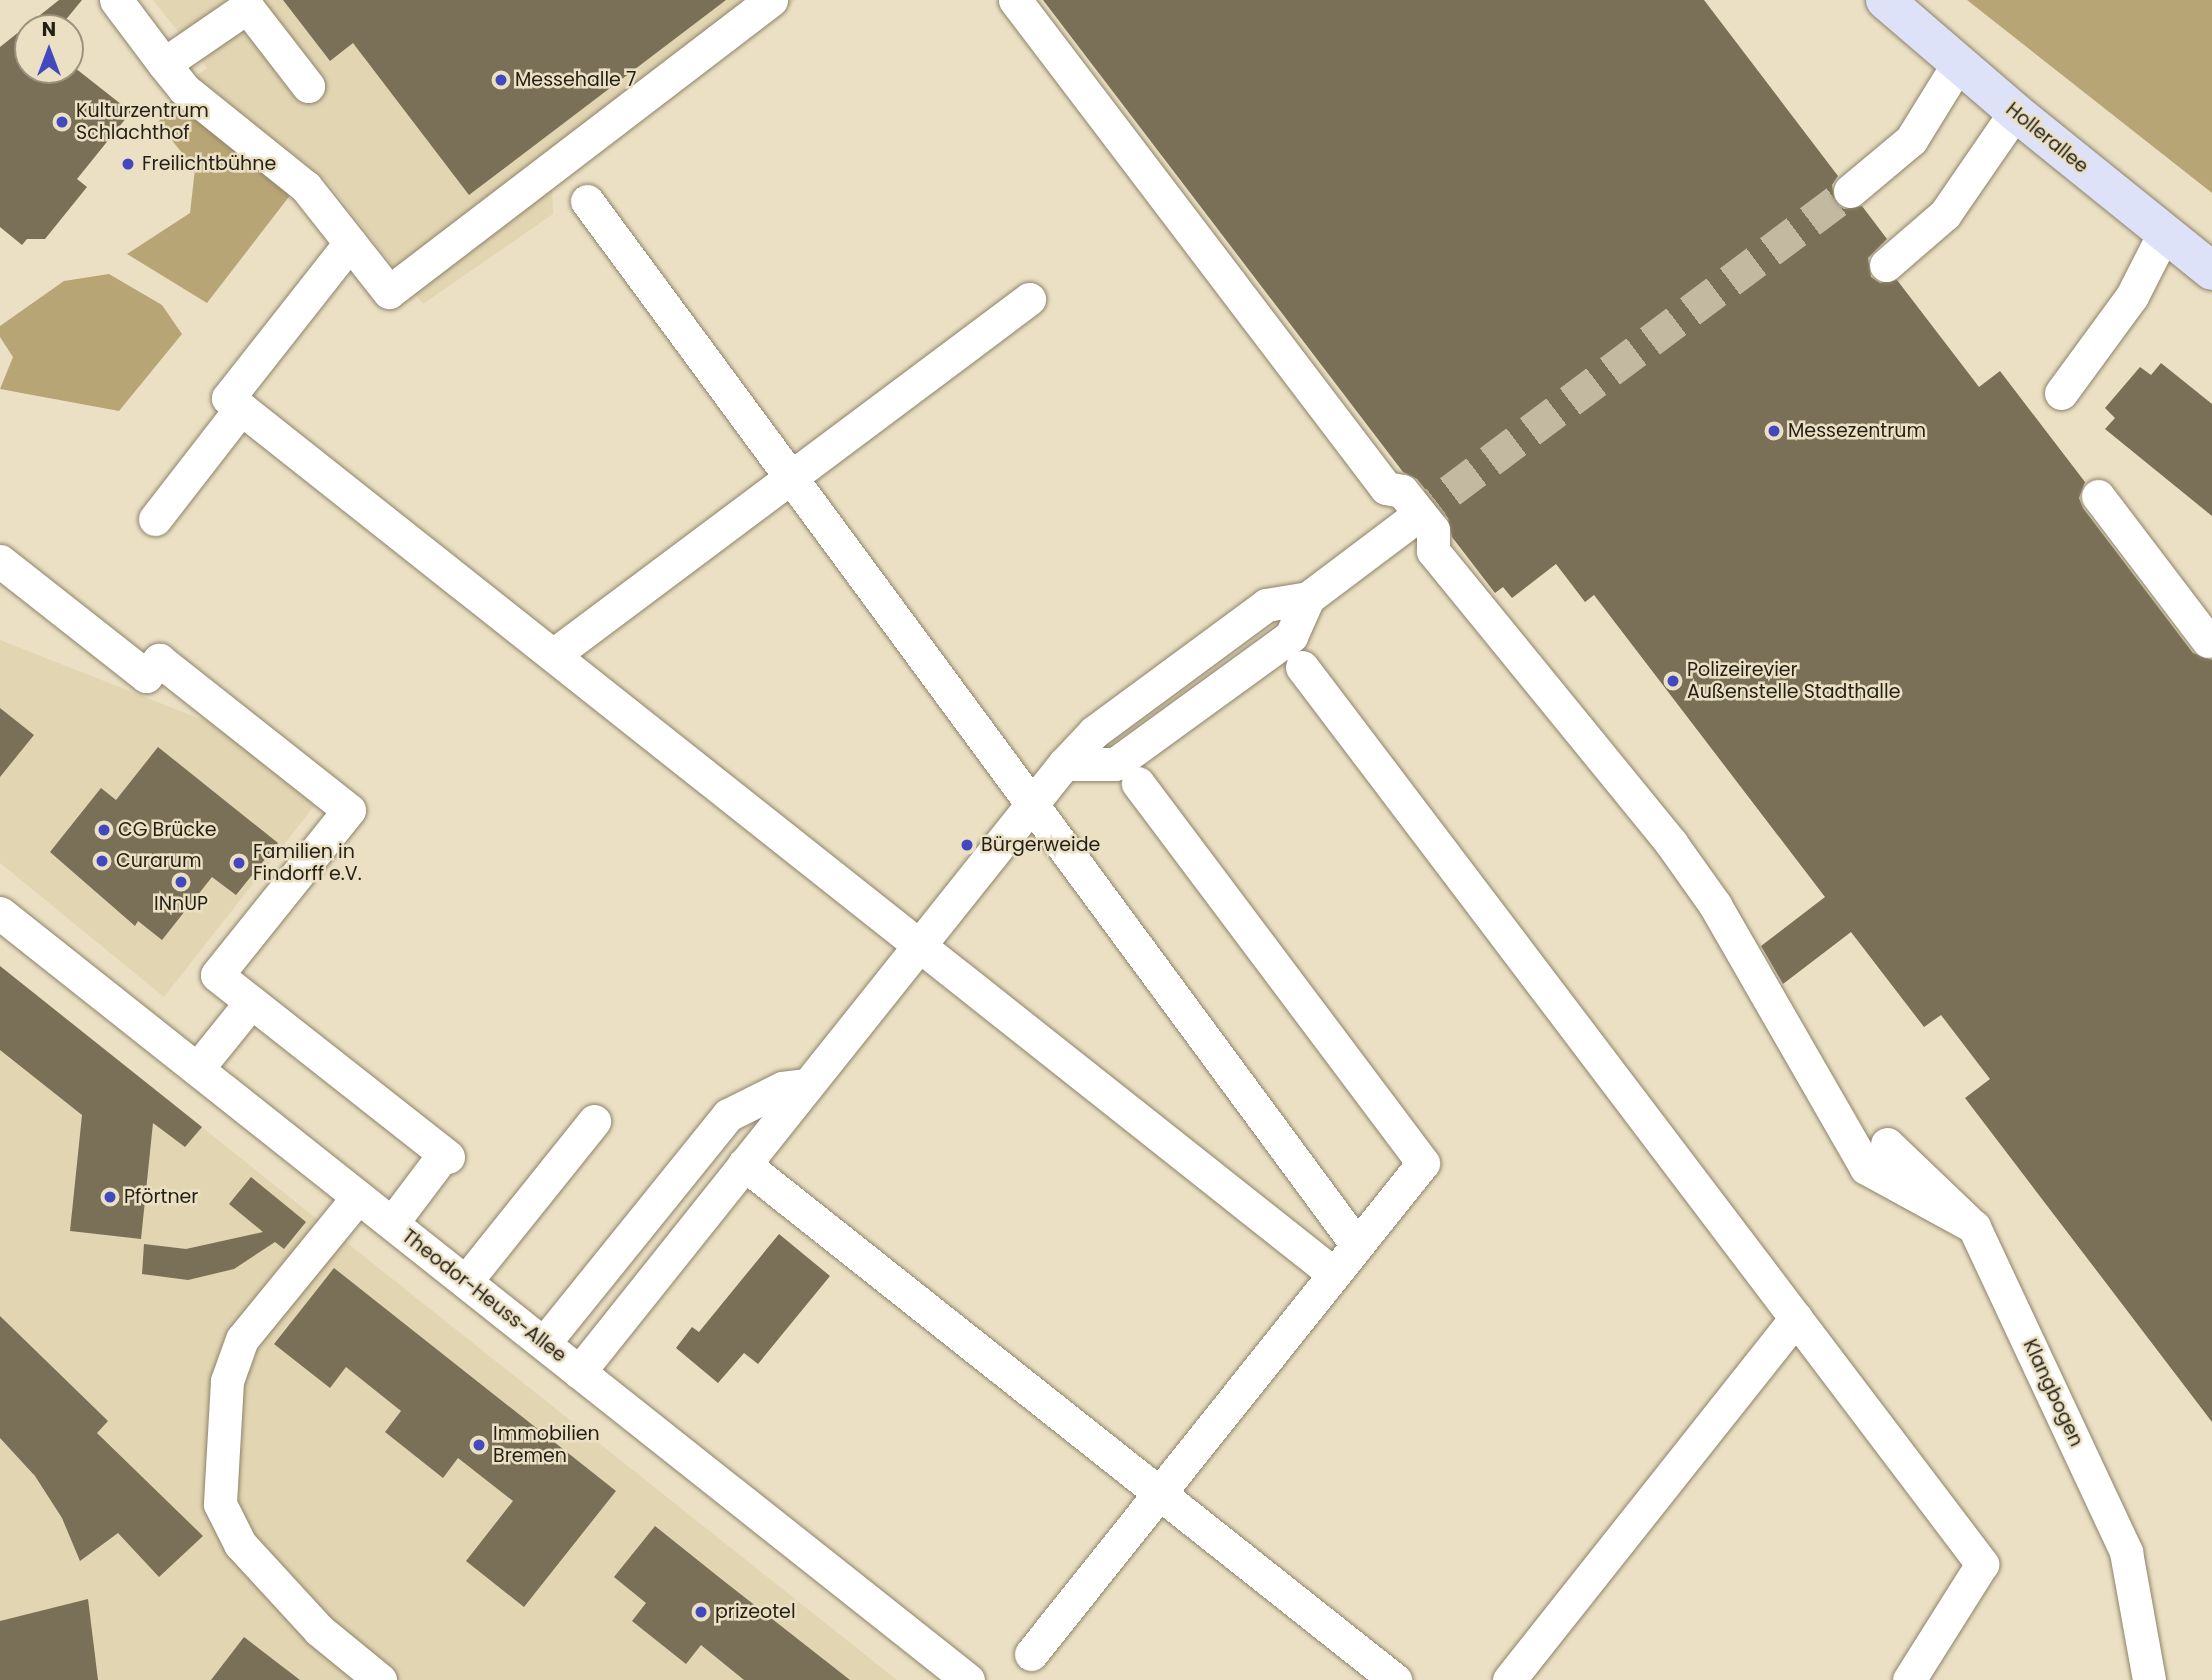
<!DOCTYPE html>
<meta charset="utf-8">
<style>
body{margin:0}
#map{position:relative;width:2212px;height:1680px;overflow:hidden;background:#ebe0c4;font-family:Poppins,sans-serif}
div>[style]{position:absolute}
.built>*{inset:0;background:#e2d5b2}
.forest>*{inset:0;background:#b8a575}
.building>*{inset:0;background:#797057}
.minor-tunnel>*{height:33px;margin-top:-16.5px;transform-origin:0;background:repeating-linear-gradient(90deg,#c3b9a1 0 33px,transparent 0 50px)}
.roads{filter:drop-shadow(0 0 2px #8d836a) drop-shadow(0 0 2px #8d836a)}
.minor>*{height:33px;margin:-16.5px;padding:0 16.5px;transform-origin:16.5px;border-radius:16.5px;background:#fff}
.major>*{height:38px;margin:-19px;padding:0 19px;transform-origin:19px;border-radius:19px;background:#dde2f8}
.dots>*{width:19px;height:19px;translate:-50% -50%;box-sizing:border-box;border:4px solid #ebe0c4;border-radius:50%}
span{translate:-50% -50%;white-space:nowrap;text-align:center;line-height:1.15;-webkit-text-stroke:5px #ebe0c4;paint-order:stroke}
.poi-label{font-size:19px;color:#231f14}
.left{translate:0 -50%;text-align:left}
.street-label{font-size:19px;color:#231f14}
.north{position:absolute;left:14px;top:14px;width:70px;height:70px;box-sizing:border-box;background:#ebe0c4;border:2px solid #9b937e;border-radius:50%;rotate:0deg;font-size:19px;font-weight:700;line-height:28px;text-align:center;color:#231f14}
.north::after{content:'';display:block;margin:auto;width:24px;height:32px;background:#4249be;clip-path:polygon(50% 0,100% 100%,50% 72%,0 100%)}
</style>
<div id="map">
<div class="built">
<div style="clip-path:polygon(153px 0,796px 0,552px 187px,553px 214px,423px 304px,326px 180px,195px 77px,207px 68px)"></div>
<div style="clip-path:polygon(0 640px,226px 729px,319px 800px,164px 997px,0 863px)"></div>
<div style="clip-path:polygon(0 966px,317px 1219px,897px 1680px,0 1680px)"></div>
</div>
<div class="forest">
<div style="clip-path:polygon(1967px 0,2212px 0,2212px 193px)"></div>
<div style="clip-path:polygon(172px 99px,295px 189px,207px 303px,127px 254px,190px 213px,195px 169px,158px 123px)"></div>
<div style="clip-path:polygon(109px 274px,162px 305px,182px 334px,119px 411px,0 389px,13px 357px,0 337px,0 326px,64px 281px)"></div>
</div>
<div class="building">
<div style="clip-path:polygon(59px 0,82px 0,59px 28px,28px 28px,28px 70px,70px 70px,70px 49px,77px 55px,70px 64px,131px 112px,77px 179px,87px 187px,45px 239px,27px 239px,22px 245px,0 227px,0 47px)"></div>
<div style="clip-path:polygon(283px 0,726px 0,469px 195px,353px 43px,330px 61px)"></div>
<div style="clip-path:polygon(1043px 0,1704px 0,1838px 176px,1832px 185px,1835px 203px,1844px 209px,1862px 206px,1887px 239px,1868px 258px,1871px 277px,1880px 283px,1897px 280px,1979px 387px,2000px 371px,2085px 482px,2079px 498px,2083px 508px,2193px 653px,2212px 660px,2212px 1422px,1965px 1098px,1990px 1079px,1941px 1015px,1924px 1027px,1851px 932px,1783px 984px,1761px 946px,1825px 897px,1594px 595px,1585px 602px,1556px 564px,1512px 598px,1503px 587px,1495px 593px,1452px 537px,1448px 518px,1417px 479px,1403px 472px)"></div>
<div style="clip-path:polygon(2161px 363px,2212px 404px,2212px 516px,2105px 429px,2115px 418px,2105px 408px,2140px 367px,2151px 375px)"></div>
<div style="clip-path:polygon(0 708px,34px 735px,0 777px)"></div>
<div style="clip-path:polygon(158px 747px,278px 843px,236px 895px,212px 877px,162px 940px,138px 921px,135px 926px,50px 852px,101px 788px,116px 800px)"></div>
<div style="clip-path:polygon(0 966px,202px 1127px,185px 1147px,153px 1123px,141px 1239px,70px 1231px,82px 1115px,0 1050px)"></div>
<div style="clip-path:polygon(251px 1177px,306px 1222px,284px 1249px,275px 1242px,234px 1269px,188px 1280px,142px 1274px,144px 1244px,186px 1249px,263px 1232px,229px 1204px)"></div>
<div style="clip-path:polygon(779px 1234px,830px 1276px,758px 1364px,744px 1353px,718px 1383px,676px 1348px,692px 1327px,699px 1332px)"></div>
<div style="clip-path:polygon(334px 1268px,616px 1491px,524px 1607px,466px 1561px,513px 1501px,458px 1458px,443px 1478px,385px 1432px,401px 1411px,346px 1367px,330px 1388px,274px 1344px)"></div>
<div style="clip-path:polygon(0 1316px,108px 1421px,97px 1433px,203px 1536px,159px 1577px,118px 1533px,80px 1561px,62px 1518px,35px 1476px,0 1438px)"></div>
<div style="clip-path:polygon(655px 1526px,720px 1578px,850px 1680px,744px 1680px,701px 1645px,686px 1664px,632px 1621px,646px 1603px,614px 1577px)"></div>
<div style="clip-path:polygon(88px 1599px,98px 1680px,0 1680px,0 1621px)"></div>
<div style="clip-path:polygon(244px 1637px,300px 1680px,211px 1680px)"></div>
</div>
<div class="minor-tunnel">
<div style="left:1410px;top:521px;width:550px;rotate:-36.87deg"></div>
</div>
<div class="roads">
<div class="minor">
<div style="left:116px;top:0;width:80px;rotate:53.1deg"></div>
<div style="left:164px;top:64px;width:101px;rotate:-34.5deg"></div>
<div style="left:247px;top:7px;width:100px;rotate:52.3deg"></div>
<div style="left:1015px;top:0;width:613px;rotate:52.76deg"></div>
<div style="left:1386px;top:488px;width:16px;rotate:11deg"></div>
<div style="left:1402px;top:491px;width:50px;rotate:51.5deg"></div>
<div style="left:1433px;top:530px;width:21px;rotate:90deg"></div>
<div style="left:1433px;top:551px;width:377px;rotate:50.8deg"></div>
<div style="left:1671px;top:843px;width:76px;rotate:54.6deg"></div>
<div style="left:1715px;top:905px;width:303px;rotate:60.1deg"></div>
<div style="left:1866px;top:1168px;width:123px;rotate:28.6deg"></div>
<div style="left:164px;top:64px;width:32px;rotate:51deg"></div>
<div style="left:184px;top:89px;width:156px;rotate:38.8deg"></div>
<div style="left:306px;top:187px;width:134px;rotate:51.7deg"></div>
<div style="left:389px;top:292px;width:481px;rotate:-37.4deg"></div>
<div style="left:1850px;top:191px;width:80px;rotate:-39.9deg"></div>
<div style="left:1911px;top:140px;width:89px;rotate:-58.3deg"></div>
<div style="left:587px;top:201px;width:1297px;rotate:53.59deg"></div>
<div style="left:350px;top:243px;width:197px;rotate:128.2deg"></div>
<div style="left:228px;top:398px;width:1411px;rotate:38.38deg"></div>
<div style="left:1886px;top:265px;width:78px;rotate:-40.8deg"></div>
<div style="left:1945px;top:214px;width:124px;rotate:-55.5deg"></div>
<div style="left:2061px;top:393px;width:120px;rotate:-53.8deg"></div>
<div style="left:2132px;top:296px;width:71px;rotate:-63.1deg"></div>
<div style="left:2098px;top:496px;width:182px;rotate:52.8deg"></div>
<div style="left:155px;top:519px;width:140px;rotate:-52.2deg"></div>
<div style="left:0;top:561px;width:186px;rotate:38.2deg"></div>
<div style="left:146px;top:676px;width:21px;rotate:-51deg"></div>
<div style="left:159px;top:660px;width:242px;rotate:38.3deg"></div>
<div style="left:349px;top:810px;width:211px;rotate:128.7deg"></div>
<div style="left:217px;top:975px;width:294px;rotate:38.2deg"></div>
<div style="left:564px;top:647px;width:581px;rotate:-36.81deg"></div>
<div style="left:1302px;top:667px;width:1126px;rotate:52.83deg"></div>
<div style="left:1982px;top:1564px;width:137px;rotate:122.2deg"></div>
<div style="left:1064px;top:764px;width:51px"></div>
<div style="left:1115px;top:764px;width:218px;rotate:-36deg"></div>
<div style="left:1291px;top:636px;width:42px;rotate:-65.9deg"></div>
<div style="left:0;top:913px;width:1235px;rotate:38.39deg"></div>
<div style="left:197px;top:1069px;width:86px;rotate:-51.1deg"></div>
<div style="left:1887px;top:1144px;width:120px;rotate:43.7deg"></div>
<div style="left:1974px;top:1227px;width:359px;rotate:64.9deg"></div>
<div style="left:2126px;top:1552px;width:130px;rotate:79.8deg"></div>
<div style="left:744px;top:1164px;width:831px;rotate:38.4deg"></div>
<div style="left:358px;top:1197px;width:183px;rotate:129.2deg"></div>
<div style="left:242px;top:1339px;width:45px;rotate:109.7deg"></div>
<div style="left:227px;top:1381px;width:123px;rotate:93.3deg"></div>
<div style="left:220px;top:1504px;width:45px;rotate:63.4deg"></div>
<div style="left:240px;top:1544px;width:117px;rotate:47.4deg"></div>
<div style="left:319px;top:1630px;width:79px;rotate:39.3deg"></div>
<div style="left:392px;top:1223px;width:86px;rotate:-53deg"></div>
<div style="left:466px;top:1281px;width:205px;rotate:-51.3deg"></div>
<div style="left:544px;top:1343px;width:293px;rotate:-51.1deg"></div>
<div style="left:728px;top:1115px;width:60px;rotate:-26.6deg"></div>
<div style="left:782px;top:1088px;width:25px;rotate:-7deg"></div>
<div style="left:579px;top:1372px;width:778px;rotate:-51.42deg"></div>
<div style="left:1064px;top:764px;width:44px;rotate:-46.8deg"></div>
<div style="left:1094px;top:732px;width:214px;rotate:-36.4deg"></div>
<div style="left:1266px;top:605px;width:43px;rotate:-9.5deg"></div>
<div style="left:1308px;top:598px;width:128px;rotate:-37deg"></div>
<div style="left:1031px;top:1654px;width:628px;rotate:-51.4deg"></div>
<div style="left:1423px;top:1163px;width:475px;rotate:-126.9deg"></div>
<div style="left:1509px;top:1680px;width:462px;rotate:-51.6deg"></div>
</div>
<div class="major">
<div style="left:1885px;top:0;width:172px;rotate:40.7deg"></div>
<div style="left:2015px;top:112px;width:253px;rotate:38.9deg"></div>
</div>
</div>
<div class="dots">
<div style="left:501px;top:80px;background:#4249be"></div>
<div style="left:62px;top:122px;background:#4249be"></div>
<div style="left:128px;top:164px;background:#4249be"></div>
<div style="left:1774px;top:431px;background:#4249be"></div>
<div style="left:1673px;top:681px;background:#4249be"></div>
<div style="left:104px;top:830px;background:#4249be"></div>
<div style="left:967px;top:845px;background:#4249be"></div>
<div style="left:102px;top:861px;background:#4249be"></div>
<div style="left:239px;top:863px;background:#4249be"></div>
<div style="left:181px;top:882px;background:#4249be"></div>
<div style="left:110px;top:1197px;background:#4249be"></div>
<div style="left:479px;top:1445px;background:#4249be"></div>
<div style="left:701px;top:1612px;background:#4249be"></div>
</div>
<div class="poi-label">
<span class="left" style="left:515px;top:80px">Messehalle 7</span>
<span class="left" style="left:76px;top:122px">Kulturzentrum<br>Schlachthof</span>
<span class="left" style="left:142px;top:164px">Freilichtbühne</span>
<span class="left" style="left:1788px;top:431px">Messezentrum</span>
<span class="left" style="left:1687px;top:681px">Polizeirevier<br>Außenstelle Stadthalle</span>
<span class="left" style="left:118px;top:830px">CG Brücke</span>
<span class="left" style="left:981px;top:845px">Bürgerweide</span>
<span class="left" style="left:253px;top:863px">Familien in<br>Findorff e.V.</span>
<span class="left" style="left:116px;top:861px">Curarum</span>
<span style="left:181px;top:904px">INnUP</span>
<span class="left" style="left:124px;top:1197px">Pförtner</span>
<span class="left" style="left:493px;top:1445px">Immobilien<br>Bremen</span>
<span class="left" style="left:715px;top:1612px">prizeotel</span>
</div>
<div class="street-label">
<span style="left:2047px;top:138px;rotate:39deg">Hollerallee</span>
<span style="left:484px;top:1296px;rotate:38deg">Theodor-Heuss-Allee</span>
<span style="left:2053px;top:1393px;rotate:65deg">Klangbogen</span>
</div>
<div class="north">N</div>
</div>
